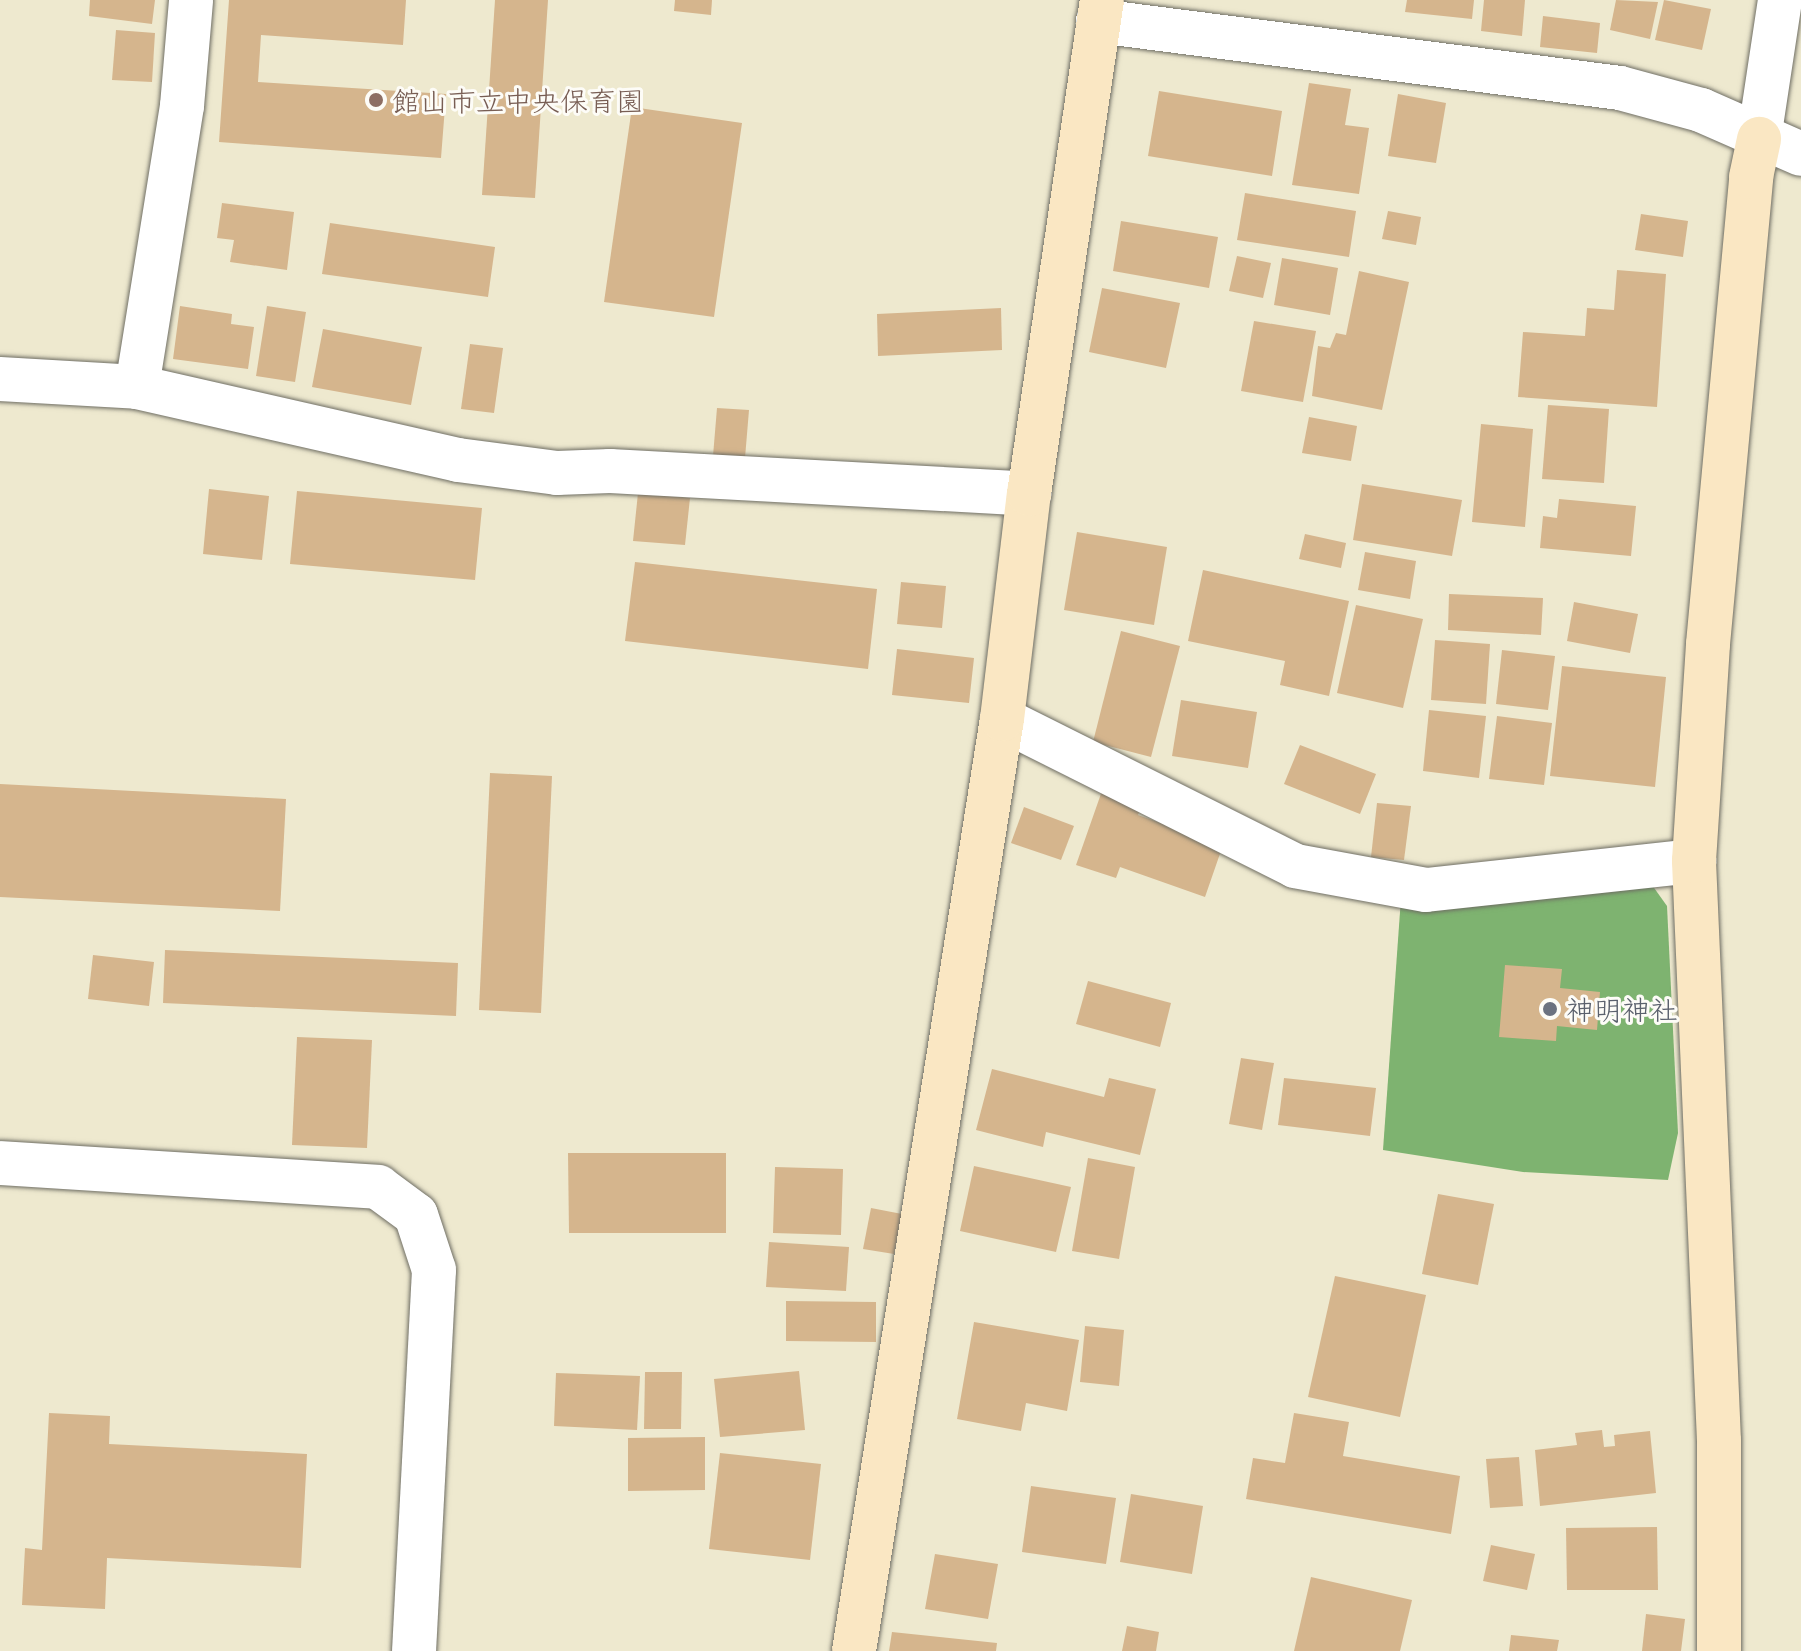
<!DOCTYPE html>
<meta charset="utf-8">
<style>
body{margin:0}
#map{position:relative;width:1801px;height:1651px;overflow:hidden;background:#eee9cf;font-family:"Playpen Sans","Klee One",sans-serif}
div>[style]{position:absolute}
.forest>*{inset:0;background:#7eb370}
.building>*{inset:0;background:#d5b58d}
.roads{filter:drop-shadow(0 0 2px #6f6e64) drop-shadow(0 0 2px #6f6e64)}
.street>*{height:44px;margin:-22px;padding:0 22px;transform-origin:22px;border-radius:22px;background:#fff}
.secondary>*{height:44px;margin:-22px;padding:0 22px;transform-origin:22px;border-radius:22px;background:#fae7c3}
.dots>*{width:22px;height:22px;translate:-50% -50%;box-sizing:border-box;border:4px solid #fdfcf7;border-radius:50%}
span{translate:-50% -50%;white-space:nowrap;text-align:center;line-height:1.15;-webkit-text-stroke:6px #fdfcf7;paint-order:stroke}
.education-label{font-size:28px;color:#785e54}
.left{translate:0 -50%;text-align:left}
.worship-label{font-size:28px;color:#5b616d}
</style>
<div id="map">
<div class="forest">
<div style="clip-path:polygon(1652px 885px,1667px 906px,1678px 1133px,1668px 1180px,1523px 1172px,1383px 1150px,1401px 898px)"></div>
</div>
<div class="building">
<div style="clip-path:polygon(90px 0,155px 0,152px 24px,89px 16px)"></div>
<div style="clip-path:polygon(229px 0,406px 0,403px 45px,261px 35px,258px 82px,446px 94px,441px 158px,219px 142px)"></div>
<div style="clip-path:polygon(495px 0,548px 0,535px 198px,482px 195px)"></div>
<div style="clip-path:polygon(675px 0,712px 0,711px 15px,674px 11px)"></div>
<div style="clip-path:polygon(1407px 0,1474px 0,1472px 19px,1405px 12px)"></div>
<div style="clip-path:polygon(1484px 0,1525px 0,1522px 36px,1481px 31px)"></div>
<div style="clip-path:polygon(1616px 0,1658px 2px,1650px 39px,1610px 30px)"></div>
<div style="clip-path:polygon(1664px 0,1711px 9px,1702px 50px,1655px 40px)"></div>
<div style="clip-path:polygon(1543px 16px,1600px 23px,1597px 53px,1540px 47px)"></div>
<div style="clip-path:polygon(116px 30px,155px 33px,152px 82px,112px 80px)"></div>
<div style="clip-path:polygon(1309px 83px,1351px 89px,1345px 125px,1369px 128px,1359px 194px,1292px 185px)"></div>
<div style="clip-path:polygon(1159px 91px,1282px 111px,1272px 176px,1148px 156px)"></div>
<div style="clip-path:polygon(1398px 94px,1446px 103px,1436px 163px,1388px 156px)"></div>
<div style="clip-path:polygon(632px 107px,742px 123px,714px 317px,604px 302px)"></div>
<div style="clip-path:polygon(1245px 193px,1356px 211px,1349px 257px,1237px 240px)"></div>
<div style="clip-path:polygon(222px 203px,294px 212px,287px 270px,230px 262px,234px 240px,217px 238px)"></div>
<div style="clip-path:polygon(1388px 211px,1421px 217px,1416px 245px,1382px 239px)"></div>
<div style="clip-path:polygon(1641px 214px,1688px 221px,1683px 257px,1635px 250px)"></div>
<div style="clip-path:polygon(1121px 221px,1218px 237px,1209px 288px,1113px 271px)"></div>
<div style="clip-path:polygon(330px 223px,495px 247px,488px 297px,322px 274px)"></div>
<div style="clip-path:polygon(1237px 256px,1271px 263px,1263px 298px,1229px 291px)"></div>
<div style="clip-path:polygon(1282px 258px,1338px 268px,1330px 315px,1274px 305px)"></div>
<div style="clip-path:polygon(1617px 270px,1666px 274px,1657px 407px,1518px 397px,1523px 332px,1585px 336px,1587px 308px,1614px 310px)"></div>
<div style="clip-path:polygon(1359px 271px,1409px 282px,1382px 410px,1312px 396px,1318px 346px,1330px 348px,1336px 333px,1346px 335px)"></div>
<div style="clip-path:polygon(1102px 288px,1180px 303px,1166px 368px,1089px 352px)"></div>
<div style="clip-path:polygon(180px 306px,232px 314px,231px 324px,254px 327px,248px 369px,173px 359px)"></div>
<div style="clip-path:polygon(267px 306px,306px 312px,295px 382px,256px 376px)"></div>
<div style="clip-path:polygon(1001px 308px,1002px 350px,878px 356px,877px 314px)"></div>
<div style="clip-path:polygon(1254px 321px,1316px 331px,1303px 402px,1241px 391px)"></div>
<div style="clip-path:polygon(323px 329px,422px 347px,411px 405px,312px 387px)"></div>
<div style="clip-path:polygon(470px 344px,503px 348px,494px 413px,461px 409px)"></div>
<div style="clip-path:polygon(1548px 405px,1609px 409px,1604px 483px,1542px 479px)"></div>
<div style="clip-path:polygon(717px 408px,749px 410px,745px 458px,713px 456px)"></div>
<div style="clip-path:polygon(1309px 417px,1357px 426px,1351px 461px,1302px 453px)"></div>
<div style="clip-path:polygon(1481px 424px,1533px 429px,1525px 527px,1472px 522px)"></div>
<div style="clip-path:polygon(1362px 484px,1462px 500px,1452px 556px,1353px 540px)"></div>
<div style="clip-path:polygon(209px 489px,269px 496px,262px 560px,203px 554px)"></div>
<div style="clip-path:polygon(297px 491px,482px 508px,475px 580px,290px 564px)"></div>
<div style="clip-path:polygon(638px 493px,690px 498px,685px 545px,633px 541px)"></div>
<div style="clip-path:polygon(1559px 499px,1636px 506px,1631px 556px,1540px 548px,1543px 516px,1557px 518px)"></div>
<div style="clip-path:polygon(1077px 532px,1167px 547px,1154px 625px,1064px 610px)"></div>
<div style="clip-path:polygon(1305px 534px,1346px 543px,1341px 568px,1299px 559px)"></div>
<div style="clip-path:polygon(1365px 552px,1416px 561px,1410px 599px,1358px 590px)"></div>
<div style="clip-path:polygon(635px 562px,877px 589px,868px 669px,625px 641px)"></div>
<div style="clip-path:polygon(1203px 570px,1349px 601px,1329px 696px,1280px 685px,1285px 661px,1188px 641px)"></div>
<div style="clip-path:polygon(901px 582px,946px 586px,942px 628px,897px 624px)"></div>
<div style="clip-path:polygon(1449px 594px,1543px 598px,1541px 635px,1448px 630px)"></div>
<div style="clip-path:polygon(1574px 602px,1638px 614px,1630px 653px,1567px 641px)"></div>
<div style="clip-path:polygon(1356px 605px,1423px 619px,1403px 708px,1337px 693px)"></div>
<div style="clip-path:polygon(1121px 631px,1180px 646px,1151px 757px,1093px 742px)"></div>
<div style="clip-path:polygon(1435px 640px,1490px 644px,1486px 704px,1431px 700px)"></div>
<div style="clip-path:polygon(897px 649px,974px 658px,969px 703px,892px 695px)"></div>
<div style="clip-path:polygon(1502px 650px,1555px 656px,1548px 710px,1496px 704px)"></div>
<div style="clip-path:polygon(1562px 666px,1666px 677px,1655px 787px,1550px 776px)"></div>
<div style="clip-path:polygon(1181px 700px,1257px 712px,1248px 768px,1172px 756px)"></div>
<div style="clip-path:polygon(1429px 710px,1486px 716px,1479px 778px,1423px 771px)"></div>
<div style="clip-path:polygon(1497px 716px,1552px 723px,1544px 785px,1489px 779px)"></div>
<div style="clip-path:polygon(1300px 745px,1376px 774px,1360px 814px,1284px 784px)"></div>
<div style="clip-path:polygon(490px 773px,552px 776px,541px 1013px,479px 1010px)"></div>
<div style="clip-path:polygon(0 784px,286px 799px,280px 911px,0 897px)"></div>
<div style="clip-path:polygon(1103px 788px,1143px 801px,1138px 815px,1223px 845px,1205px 897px,1120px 867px,1116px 878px,1076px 865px)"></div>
<div style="clip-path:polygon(1377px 803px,1411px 806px,1404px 860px,1371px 857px)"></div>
<div style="clip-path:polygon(1024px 807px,1074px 826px,1061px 860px,1011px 843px)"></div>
<div style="clip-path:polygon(165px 950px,458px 963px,456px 1016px,163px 1003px)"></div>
<div style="clip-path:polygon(93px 955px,154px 962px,149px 1006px,88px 999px)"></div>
<div style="clip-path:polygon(1505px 965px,1562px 969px,1560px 988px,1600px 992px,1597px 1030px,1557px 1026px,1556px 1041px,1499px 1037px)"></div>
<div style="clip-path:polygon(1088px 981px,1171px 1003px,1160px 1047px,1076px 1024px)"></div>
<div style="clip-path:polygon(297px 1037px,372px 1040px,367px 1148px,292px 1145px)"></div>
<div style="clip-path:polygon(1241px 1058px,1274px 1063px,1262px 1130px,1229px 1124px)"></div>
<div style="clip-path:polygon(992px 1069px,1104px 1097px,1109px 1078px,1156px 1089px,1140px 1155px,1046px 1132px,1043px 1147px,976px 1130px)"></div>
<div style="clip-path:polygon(1284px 1078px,1376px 1088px,1370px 1136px,1278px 1125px)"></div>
<div style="clip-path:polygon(568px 1153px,726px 1153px,726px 1233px,569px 1233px)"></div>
<div style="clip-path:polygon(1088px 1158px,1135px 1167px,1119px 1259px,1072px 1251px)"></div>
<div style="clip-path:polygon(974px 1166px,1071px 1187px,1056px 1252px,960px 1231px)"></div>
<div style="clip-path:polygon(775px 1167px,843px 1169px,841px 1235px,773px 1233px)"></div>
<div style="clip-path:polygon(1438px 1194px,1494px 1204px,1478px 1285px,1422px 1274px)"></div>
<div style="clip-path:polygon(871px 1208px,902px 1214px,894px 1254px,863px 1249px)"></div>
<div style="clip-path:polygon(769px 1242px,849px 1247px,846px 1291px,766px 1287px)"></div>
<div style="clip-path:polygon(1335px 1276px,1426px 1295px,1400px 1417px,1308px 1397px)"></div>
<div style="clip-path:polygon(786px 1301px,876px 1302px,876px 1342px,786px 1341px)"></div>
<div style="clip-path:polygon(974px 1322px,1079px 1340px,1067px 1411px,1026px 1403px,1021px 1431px,957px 1419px)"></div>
<div style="clip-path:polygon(1085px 1326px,1124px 1330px,1119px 1386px,1080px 1382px)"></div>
<div style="clip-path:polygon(799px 1371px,805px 1430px,720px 1437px,714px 1379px)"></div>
<div style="clip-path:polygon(645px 1372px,682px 1372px,681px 1429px,644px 1429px)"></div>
<div style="clip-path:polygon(556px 1373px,640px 1376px,637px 1430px,554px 1426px)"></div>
<div style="clip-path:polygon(49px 1413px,110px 1416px,109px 1444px,307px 1454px,301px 1568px,107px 1558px,105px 1609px,22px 1605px,25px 1548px,42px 1550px)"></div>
<div style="clip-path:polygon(1294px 1413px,1349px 1422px,1343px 1456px,1460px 1476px,1451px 1534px,1246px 1499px,1253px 1458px,1285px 1463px)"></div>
<div style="clip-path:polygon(1602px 1430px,1604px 1447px,1615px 1446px,1614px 1435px,1650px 1431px,1656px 1493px,1540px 1506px,1535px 1450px,1577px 1445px,1575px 1433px)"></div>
<div style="clip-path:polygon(705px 1437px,705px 1490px,628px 1491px,628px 1438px)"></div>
<div style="clip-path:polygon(720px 1453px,821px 1464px,810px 1560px,709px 1549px)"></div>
<div style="clip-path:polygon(1519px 1457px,1523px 1506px,1490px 1508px,1486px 1459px)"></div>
<div style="clip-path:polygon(1031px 1486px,1116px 1498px,1106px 1564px,1022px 1552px)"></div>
<div style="clip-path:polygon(1131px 1494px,1203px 1506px,1192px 1574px,1120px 1562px)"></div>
<div style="clip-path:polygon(1657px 1527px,1658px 1590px,1567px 1590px,1566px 1528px)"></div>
<div style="clip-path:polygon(1491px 1545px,1535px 1554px,1527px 1590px,1483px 1581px)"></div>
<div style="clip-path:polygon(935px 1554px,998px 1564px,988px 1619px,925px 1609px)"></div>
<div style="clip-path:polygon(1311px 1577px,1412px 1600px,1400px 1651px,1294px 1651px)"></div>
<div style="clip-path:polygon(1646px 1614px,1685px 1619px,1681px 1651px,1642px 1651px)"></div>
<div style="clip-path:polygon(1127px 1626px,1159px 1632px,1156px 1651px,1122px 1651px)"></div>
<div style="clip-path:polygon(892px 1632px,997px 1643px,996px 1651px,889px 1651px)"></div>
<div style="clip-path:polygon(1511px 1635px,1559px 1640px,1557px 1651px,1509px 1651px)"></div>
</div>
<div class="roads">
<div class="street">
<div style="left:1098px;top:21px;width:526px;rotate:7.31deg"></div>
<div style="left:1620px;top:88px;width:84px;rotate:15.2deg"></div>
<div style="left:1701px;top:110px;width:109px;rotate:23.7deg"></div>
<div style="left:1759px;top:139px;width:141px;rotate:-81.4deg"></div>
<div style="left:0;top:379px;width:137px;rotate:3.3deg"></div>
<div style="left:137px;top:387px;width:329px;rotate:12.8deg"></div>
<div style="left:458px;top:460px;width:100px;rotate:7.5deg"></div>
<div style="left:557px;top:473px;width:53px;rotate:-2.2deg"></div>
<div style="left:610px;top:471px;width:420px;rotate:3.1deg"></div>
<div style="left:137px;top:387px;width:285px;rotate:-80.9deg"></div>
<div style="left:182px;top:106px;width:106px;rotate:-85.1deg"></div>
<div style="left:1002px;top:719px;width:328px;rotate:26.6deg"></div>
<div style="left:1295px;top:866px;width:133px;rotate:10.4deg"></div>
<div style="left:1426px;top:890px;width:270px;rotate:-6.2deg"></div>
<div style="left:0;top:1163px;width:379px;rotate:3.6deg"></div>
<div style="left:378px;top:1187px;width:47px;rotate:36.4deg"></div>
<div style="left:416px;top:1215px;width:58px;rotate:71.9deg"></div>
<div style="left:434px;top:1270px;width:382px;rotate:93deg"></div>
</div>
<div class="secondary">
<div style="left:854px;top:1651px;width:944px;rotate:-80.98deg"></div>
<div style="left:1002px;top:719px;width:227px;rotate:-83.2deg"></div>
<div style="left:1029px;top:494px;width:499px;rotate:-81.6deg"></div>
<div style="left:1719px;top:1651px;width:210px;rotate:-90deg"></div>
<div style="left:1719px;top:1441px;width:581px;rotate:-92.47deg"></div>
<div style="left:1694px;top:861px;width:217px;rotate:-86.3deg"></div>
<div style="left:1708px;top:644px;width:469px;rotate:-84.7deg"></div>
<div style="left:1751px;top:177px;width:39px;rotate:-78deg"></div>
</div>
</div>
<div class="dots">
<div style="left:376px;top:100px;background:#8d6e63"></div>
<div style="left:1550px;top:1009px;background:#6b7280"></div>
</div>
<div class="education-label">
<span class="left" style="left:392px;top:100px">館山市立中央保育園</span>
</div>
<div class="worship-label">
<span class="left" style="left:1566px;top:1009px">神明神社</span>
</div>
</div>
